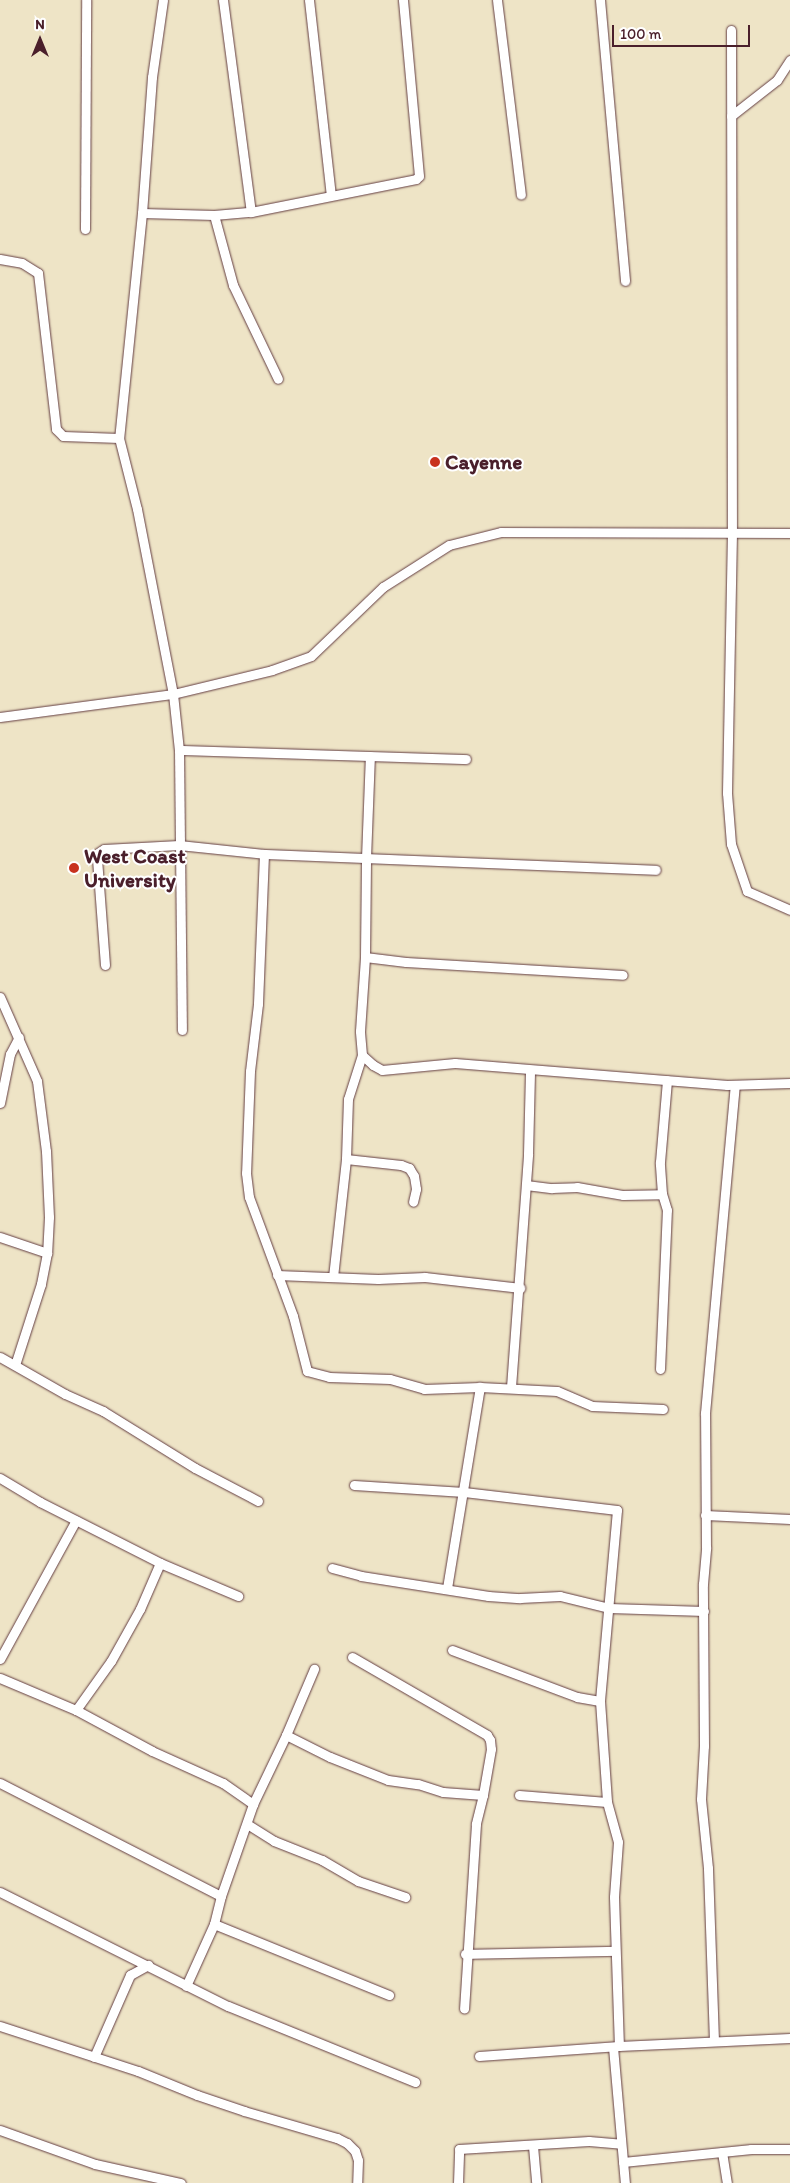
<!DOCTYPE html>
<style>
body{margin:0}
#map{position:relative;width:790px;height:2183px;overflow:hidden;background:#eee4c6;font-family:Itim,sans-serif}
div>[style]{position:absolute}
.roads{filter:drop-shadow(0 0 1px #633d42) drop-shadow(0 0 1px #633d42)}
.minor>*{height:9px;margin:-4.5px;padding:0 4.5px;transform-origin:4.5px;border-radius:4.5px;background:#fff}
.dots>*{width:14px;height:14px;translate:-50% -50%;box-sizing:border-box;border:2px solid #fff;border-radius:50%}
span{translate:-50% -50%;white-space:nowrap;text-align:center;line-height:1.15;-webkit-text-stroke:4px #fff;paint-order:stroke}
.poi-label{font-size:21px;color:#4a1f2b;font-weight:700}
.left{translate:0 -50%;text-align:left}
.north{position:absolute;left:15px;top:15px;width:50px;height:50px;-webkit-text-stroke:4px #fff;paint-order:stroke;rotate:0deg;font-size:14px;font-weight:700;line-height:20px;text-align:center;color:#4a1f2b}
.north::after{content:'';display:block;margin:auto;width:18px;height:22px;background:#4a1f2b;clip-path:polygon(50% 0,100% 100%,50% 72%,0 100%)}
.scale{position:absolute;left:612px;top:25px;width:138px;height:22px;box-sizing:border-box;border:2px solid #4a1f2b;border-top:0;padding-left:6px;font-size:15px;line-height:18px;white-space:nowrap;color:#4a1f2b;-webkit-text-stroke:4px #fff;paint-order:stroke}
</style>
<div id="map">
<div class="roads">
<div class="minor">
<div style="left:163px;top:0;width:78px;rotate:98.1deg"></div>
<div style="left:152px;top:77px;width:136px;rotate:94.2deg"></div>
<div style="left:142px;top:213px;width:226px;rotate:95.8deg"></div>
<div style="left:119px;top:438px;width:73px;rotate:75.8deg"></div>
<div style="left:137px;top:509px;width:188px;rotate:79deg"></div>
<div style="left:173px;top:694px;width:56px;rotate:83.9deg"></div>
<div style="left:179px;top:750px;width:287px;rotate:1.8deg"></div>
<div style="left:223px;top:0;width:214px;rotate:82.5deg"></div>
<div style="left:309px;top:0;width:196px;rotate:83.6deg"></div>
<div style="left:497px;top:0;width:196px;rotate:83deg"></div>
<div style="left:600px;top:0;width:282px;rotate:84.9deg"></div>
<div style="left:731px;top:30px;width:502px;rotate:89.89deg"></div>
<div style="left:732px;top:532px;width:261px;rotate:91.1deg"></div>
<div style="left:727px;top:793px;width:51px;rotate:85.5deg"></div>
<div style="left:731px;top:844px;width:50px;rotate:71.2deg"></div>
<div style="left:747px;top:891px;width:47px;rotate:23.8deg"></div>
<div style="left:731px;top:116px;width:58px;rotate:-38deg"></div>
<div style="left:777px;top:80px;width:24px;rotate:-57deg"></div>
<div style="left:142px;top:213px;width:72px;rotate:1.6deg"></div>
<div style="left:214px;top:215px;width:37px;rotate:-5deg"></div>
<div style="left:251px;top:212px;width:168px;rotate:-11.3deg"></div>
<div style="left:416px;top:179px;width:4px;rotate:-45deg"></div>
<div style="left:419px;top:176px;width:177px;rotate:-95.2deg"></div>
<div style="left:214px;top:215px;width:73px;rotate:74.8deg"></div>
<div style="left:233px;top:285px;width:104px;rotate:64.4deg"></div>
<div style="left:85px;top:229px;width:229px;rotate:-89.7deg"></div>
<div style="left:0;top:259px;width:22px;rotate:10deg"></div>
<div style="left:22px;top:263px;width:19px;rotate:32deg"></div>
<div style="left:38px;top:273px;width:157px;rotate:83.4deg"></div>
<div style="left:56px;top:429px;width:10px;rotate:45deg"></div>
<div style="left:63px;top:436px;width:56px;rotate:2deg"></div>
<div style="left:0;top:717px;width:175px;rotate:-7.6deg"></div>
<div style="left:173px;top:694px;width:102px;rotate:-13.6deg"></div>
<div style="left:272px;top:670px;width:41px;rotate:-19.7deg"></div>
<div style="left:311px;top:656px;width:100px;rotate:-43.8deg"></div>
<div style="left:383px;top:587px;width:78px;rotate:-32.5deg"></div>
<div style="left:449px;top:545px;width:54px;rotate:-14deg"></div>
<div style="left:501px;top:532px;width:289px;rotate:0.2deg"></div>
<div style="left:179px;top:750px;width:280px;rotate:89.4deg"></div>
<div style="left:264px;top:854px;width:150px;rotate:92.3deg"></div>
<div style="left:258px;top:1004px;width:67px;rotate:96.8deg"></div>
<div style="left:250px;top:1071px;width:102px;rotate:92.2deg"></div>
<div style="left:246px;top:1173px;width:24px;rotate:83deg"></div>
<div style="left:249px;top:1197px;width:127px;rotate:69.7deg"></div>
<div style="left:293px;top:1316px;width:57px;rotate:75.7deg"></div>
<div style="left:307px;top:1371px;width:23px;rotate:15deg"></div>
<div style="left:329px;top:1377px;width:61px;rotate:1.9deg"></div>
<div style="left:390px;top:1379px;width:35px;rotate:16deg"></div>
<div style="left:424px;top:1389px;width:56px;rotate:-2deg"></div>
<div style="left:480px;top:1387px;width:77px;rotate:3deg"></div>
<div style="left:557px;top:1391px;width:38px;rotate:23deg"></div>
<div style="left:592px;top:1406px;width:71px;rotate:2.4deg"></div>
<div style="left:365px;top:957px;width:41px;rotate:7deg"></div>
<div style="left:406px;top:962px;width:217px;rotate:3.4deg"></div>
<div style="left:105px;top:965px;width:106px;rotate:-94.3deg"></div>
<div style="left:97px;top:859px;width:6px;rotate:-81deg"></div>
<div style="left:98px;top:853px;width:7px;rotate:-34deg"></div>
<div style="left:104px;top:849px;width:75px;rotate:-3.1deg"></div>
<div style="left:179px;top:845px;width:85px;rotate:6deg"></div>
<div style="left:264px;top:854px;width:392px;rotate:2.3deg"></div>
<div style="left:0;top:997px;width:92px;rotate:66.2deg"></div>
<div style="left:37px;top:1081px;width:71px;rotate:82.7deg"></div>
<div style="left:46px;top:1151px;width:66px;rotate:87.4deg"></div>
<div style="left:49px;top:1217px;width:36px;rotate:93deg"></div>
<div style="left:47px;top:1253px;width:32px;rotate:101deg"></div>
<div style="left:41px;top:1284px;width:85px;rotate:107.8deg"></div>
<div style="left:362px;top:1055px;width:15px;rotate:42deg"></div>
<div style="left:373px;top:1065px;width:10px;rotate:29deg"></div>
<div style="left:382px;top:1070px;width:73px;rotate:-5.5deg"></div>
<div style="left:455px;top:1063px;width:273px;rotate:4.6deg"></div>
<div style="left:727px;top:1085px;width:63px;rotate:-1.8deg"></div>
<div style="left:0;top:1103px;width:50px;rotate:-78.5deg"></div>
<div style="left:10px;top:1054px;width:19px;rotate:-62deg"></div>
<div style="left:346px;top:1159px;width:55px;rotate:6.2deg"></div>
<div style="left:401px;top:1165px;width:9px;rotate:21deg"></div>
<div style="left:409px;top:1168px;width:9px;rotate:58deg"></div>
<div style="left:414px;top:1176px;width:13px;rotate:81deg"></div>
<div style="left:416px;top:1189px;width:13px;rotate:103deg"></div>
<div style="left:526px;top:1185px;width:26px;rotate:7deg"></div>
<div style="left:552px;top:1188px;width:25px;rotate:-2deg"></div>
<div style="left:577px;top:1187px;width:47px;rotate:9.9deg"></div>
<div style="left:623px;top:1195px;width:39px;rotate:-1deg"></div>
<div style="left:0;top:1237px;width:50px;rotate:18.8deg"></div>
<div style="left:277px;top:1275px;width:101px;rotate:2.3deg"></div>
<div style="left:378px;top:1279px;width:47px;rotate:-2.4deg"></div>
<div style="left:425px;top:1277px;width:96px;rotate:6.6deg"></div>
<div style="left:333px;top:1277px;width:119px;rotate:-83.7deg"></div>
<div style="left:346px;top:1159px;width:60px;rotate:-88.1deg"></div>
<div style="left:348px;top:1099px;width:46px;rotate:-72.3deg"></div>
<div style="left:362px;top:1055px;width:24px;rotate:-95deg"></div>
<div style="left:360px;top:1031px;width:74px;rotate:-86.1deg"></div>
<div style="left:365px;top:957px;width:99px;rotate:-89.4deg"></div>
<div style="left:366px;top:858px;width:102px;rotate:-87.8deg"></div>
<div style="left:0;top:1357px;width:75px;rotate:29.6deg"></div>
<div style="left:65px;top:1394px;width:42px;rotate:24.1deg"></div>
<div style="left:103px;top:1411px;width:108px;rotate:31.8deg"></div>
<div style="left:195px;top:1468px;width:71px;rotate:27.6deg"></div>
<div style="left:660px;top:1369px;width:159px;rotate:-87.5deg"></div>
<div style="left:667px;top:1210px;width:17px;rotate:-107deg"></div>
<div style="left:662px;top:1194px;width:32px;rotate:-94deg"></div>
<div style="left:660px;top:1162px;width:82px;rotate:-85.1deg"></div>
<div style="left:511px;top:1387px;width:234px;rotate:-85.8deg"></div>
<div style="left:528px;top:1154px;width:84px;rotate:-88.6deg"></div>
<div style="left:0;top:1478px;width:47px;rotate:31deg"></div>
<div style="left:40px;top:1502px;width:135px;rotate:26.9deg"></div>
<div style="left:160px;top:1563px;width:85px;rotate:22.9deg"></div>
<div style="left:354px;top:1485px;width:110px;rotate:3.6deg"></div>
<div style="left:464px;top:1492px;width:154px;rotate:6.7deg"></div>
<div style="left:617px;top:1510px;width:192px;rotate:95.1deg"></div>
<div style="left:600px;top:1701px;width:101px;rotate:86deg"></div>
<div style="left:607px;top:1802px;width:41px;rotate:74.6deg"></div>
<div style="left:618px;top:1842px;width:55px;rotate:94.2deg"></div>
<div style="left:614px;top:1897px;width:149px;rotate:88.1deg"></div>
<div style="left:705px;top:1515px;width:85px;rotate:2.7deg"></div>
<div style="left:332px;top:1568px;width:30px;rotate:15deg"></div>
<div style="left:361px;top:1576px;width:129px;rotate:8.9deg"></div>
<div style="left:488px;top:1596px;width:32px;rotate:4deg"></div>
<div style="left:520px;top:1598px;width:40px;rotate:-2.9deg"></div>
<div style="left:560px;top:1596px;width:50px;rotate:13.8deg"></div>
<div style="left:609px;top:1608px;width:95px;rotate:1.8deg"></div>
<div style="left:447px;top:1588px;width:204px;rotate:-80.7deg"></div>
<div style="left:452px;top:1650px;width:134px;rotate:20.6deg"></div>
<div style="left:577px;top:1697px;width:23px;rotate:10deg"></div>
<div style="left:352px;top:1657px;width:156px;rotate:30deg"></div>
<div style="left:487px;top:1735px;width:6px;rotate:59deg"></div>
<div style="left:490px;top:1740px;width:9px;rotate:84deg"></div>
<div style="left:491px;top:1749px;width:47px;rotate:99.9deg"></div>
<div style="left:483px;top:1795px;width:30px;rotate:104deg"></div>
<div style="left:476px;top:1824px;width:185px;rotate:93.7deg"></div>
<div style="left:0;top:1659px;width:158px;rotate:-61.3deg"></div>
<div style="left:0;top:1678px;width:82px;rotate:22.8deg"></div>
<div style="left:76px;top:1710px;width:86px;rotate:28.3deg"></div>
<div style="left:152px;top:1751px;width:78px;rotate:24.3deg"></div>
<div style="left:223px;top:1783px;width:37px;rotate:35deg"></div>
<div style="left:76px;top:1710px;width:60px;rotate:-54.5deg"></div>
<div style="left:111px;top:1661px;width:60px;rotate:-60.9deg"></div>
<div style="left:140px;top:1609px;width:50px;rotate:-66.5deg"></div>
<div style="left:286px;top:1735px;width:49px;rotate:26.6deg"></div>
<div style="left:330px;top:1757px;width:62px;rotate:21.6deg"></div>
<div style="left:388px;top:1780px;width:30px;rotate:8deg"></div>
<div style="left:418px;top:1784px;width:26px;rotate:18deg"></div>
<div style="left:443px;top:1792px;width:40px;rotate:4.3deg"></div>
<div style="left:0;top:1783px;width:248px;rotate:27.1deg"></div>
<div style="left:519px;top:1795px;width:88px;rotate:4.5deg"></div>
<div style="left:247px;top:1824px;width:32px;rotate:32deg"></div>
<div style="left:274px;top:1841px;width:52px;rotate:21.6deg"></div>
<div style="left:322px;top:1860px;width:42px;rotate:30.3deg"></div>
<div style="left:358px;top:1881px;width:50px;rotate:18.8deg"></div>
<div style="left:0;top:1892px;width:255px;rotate:26.6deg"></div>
<div style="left:228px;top:2006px;width:202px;rotate:22.1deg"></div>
<div style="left:214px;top:1924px;width:189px;rotate:22.1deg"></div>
<div style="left:465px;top:1954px;width:149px;rotate:-1.2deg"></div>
<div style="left:186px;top:1986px;width:68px;rotate:-65.7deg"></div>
<div style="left:214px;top:1924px;width:29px;rotate:-76deg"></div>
<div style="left:221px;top:1896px;width:97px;rotate:-70.8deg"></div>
<div style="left:253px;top:1804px;width:76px;rotate:-64.4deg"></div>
<div style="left:286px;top:1735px;width:72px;rotate:-67deg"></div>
<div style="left:0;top:2026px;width:145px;rotate:18.1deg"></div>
<div style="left:138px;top:2071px;width:64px;rotate:22.1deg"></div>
<div style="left:197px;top:2095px;width:50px;rotate:18.8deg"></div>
<div style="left:244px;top:2111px;width:97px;rotate:16.2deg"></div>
<div style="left:337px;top:2138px;width:11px;rotate:27deg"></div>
<div style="left:347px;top:2143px;width:11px;rotate:45deg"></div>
<div style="left:355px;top:2151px;width:9px;rotate:72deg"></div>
<div style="left:358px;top:2160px;width:23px;rotate:92deg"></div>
<div style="left:714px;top:2041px;width:173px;rotate:-92deg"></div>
<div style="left:708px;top:1868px;width:69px;rotate:-95.8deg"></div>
<div style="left:701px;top:1799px;width:53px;rotate:-86.8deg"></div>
<div style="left:704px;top:1746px;width:162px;rotate:-90.4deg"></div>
<div style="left:703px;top:1584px;width:37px;rotate:-85deg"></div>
<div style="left:706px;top:1547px;width:134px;rotate:-90.4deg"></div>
<div style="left:705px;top:1413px;width:329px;rotate:-84.8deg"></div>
<div style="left:613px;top:2047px;width:137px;rotate:85deg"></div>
<div style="left:479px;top:2056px;width:140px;rotate:-4.1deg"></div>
<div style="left:619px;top:2046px;width:171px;rotate:-2.7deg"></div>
<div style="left:94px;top:2057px;width:90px;rotate:-66.3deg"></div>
<div style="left:130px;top:1975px;width:21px;rotate:-29deg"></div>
<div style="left:0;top:2130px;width:101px;rotate:19.7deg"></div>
<div style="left:95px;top:2164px;width:88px;rotate:12.5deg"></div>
<div style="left:533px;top:2146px;width:37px;rotate:85deg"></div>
<div style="left:722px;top:2152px;width:31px;rotate:81deg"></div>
<div style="left:623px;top:2162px;width:129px;rotate:-5.8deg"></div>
<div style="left:751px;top:2149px;width:39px"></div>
<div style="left:458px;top:2183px;width:34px;rotate:-88deg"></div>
<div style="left:459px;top:2149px;width:130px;rotate:-3.5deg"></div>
<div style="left:589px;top:2141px;width:32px;rotate:5deg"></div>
</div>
</div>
<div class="dots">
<div style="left:435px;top:462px;background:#c8321e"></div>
<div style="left:74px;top:868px;background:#c8321e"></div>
</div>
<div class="poi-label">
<span class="left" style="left:445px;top:462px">Cayenne</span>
<span class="left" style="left:84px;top:868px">West Coast<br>University</span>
</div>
<div class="north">N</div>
<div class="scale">100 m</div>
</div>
